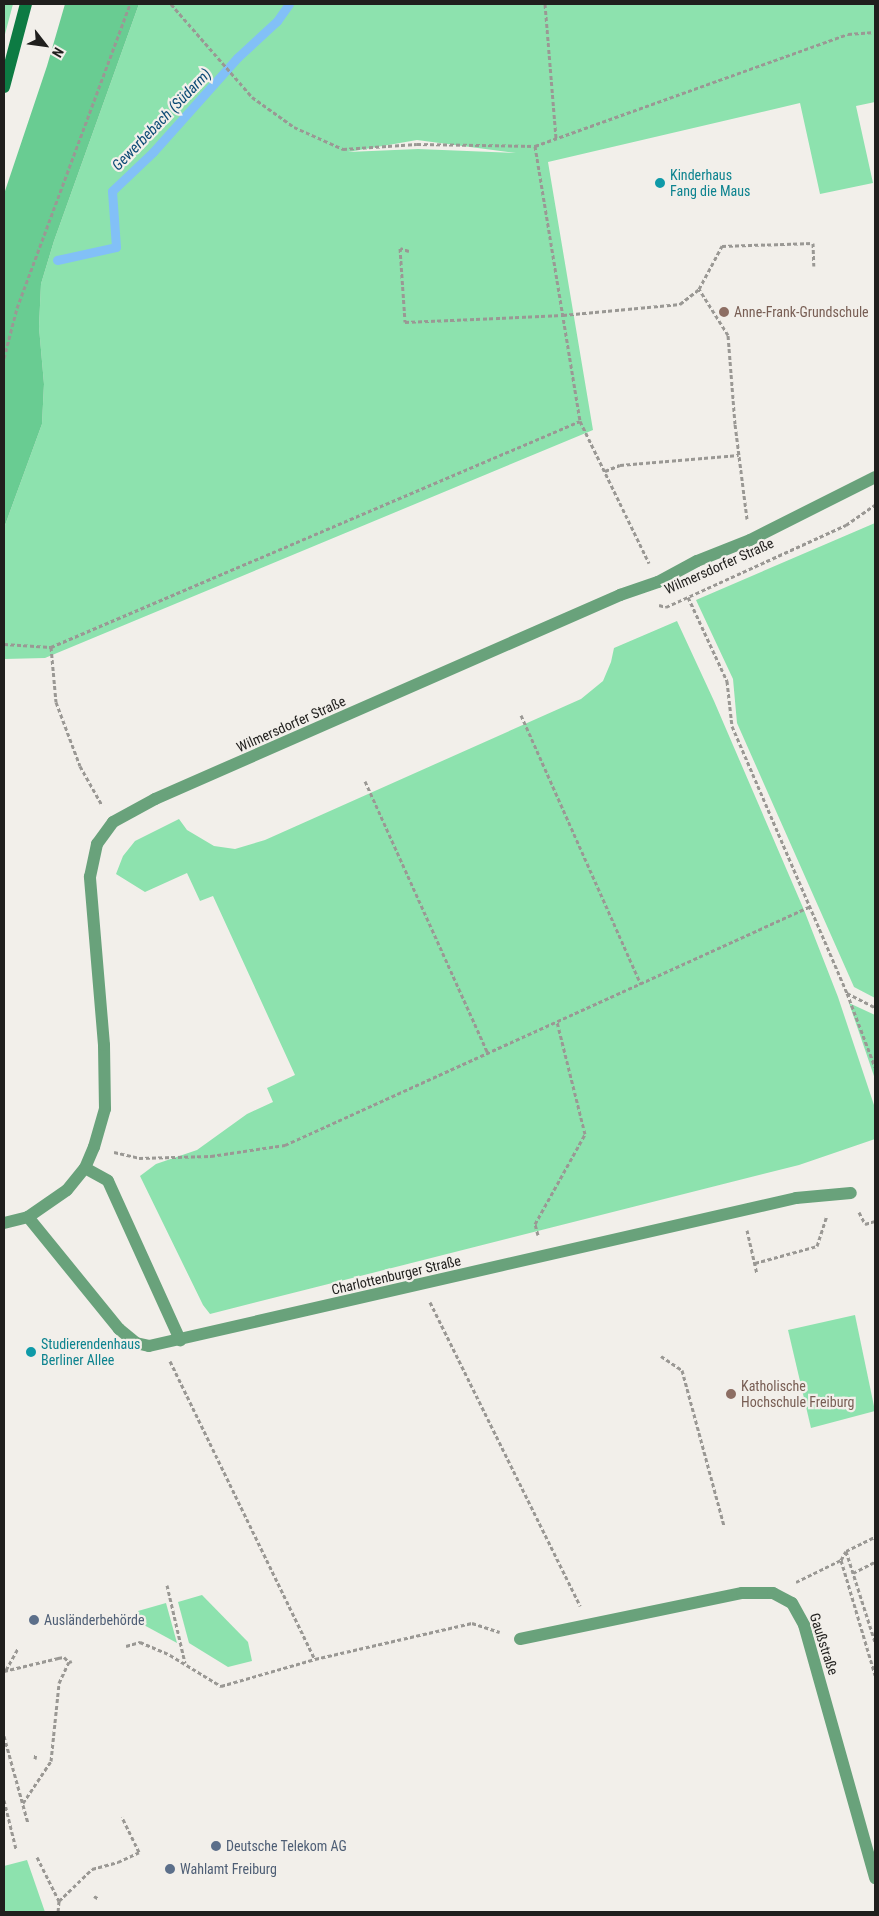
<!DOCTYPE html>
<meta charset="utf-8">
<style>
body{margin:0}
#map{position:relative;width:879px;height:1916px;overflow:hidden;background:#f2efea;font-family:"Roboto Condensed",sans-serif}
div>[style]{position:absolute}
.green>*{inset:0;background:#8de2ae}
.forest>*{inset:0;background:#69cc92}
.stream>*{height:9px;margin:-4.5px;padding:0 4.5px;transform-origin:4.5px;border-radius:4.5px;background:#82c0f7}
.path>*{height:3px;margin-top:-1.5px;transform-origin:0;background:repeating-linear-gradient(90deg,#9a9894 0 4px,transparent 0 6.5px)}
.lane>*{height:12px;margin:-6px;padding:0 6px;transform-origin:6px;border-radius:6px;background:#69a27b}
.street>*{height:12px;margin:-6px;padding:0 6px;transform-origin:6px;border-radius:6px;background:#69a27b}
.secondary>*{height:12px;margin:-6px;padding:0 6px;transform-origin:6px;border-radius:6px;background:#0d7b43}
.dots>*{width:14px;height:14px;translate:-50% -50%;box-sizing:border-box;border:2px solid #f2efea;border-radius:50%}
span{translate:-50% -50%;white-space:nowrap;text-align:center;line-height:1.15;-webkit-text-stroke:4.5px #f2efea;paint-order:stroke}
.culture-label{font-size:14px;color:#0d838f}
.left{translate:0 -50%;text-align:left}
.education-label{font-size:14px;color:#785e54}
.street-label{font-size:14px;color:#201f1d}
.service-label{font-size:14px;color:#4e5e75}
.water-label{font-size:15px;color:#0c4a75;font-style:italic}
.frame{position:absolute;inset:0;border:5px solid #201f1d;pointer-events:none}
.north{position:absolute;left:20px;top:20px;width:50px;height:50px;-webkit-text-stroke:4px #f2efea;paint-order:stroke;rotate:120deg;font-size:14px;font-weight:700;line-height:20px;text-align:center;color:#201f1d}
.north::after{content:'';display:block;margin:auto;width:18px;height:22px;background:#201f1d;clip-path:polygon(50% 0,100% 100%,50% 72%,0 100%)}
</style>
<div id="map">
<div class="green">
<div style="clip-path:polygon(4px 4px,13px 4px,4px 38px)"></div>
<div style="clip-path:polygon(evenodd,139px 4px,875px 4px,875px 102px,856px 106px,873px 183px,820px 194px,800px 103px,548px 162px,593px 430px,45px 658px,4px 659px,4px 528px,42px 424px,44px 384px,39px 327px,41px 284px,54px 241px,139px 4px,417px 140px,516px 153px,418px 149px,348px 152px,417px 140px)"></div>
<div style="clip-path:polygon(875px 523px,875px 998px,854px 987px,737px 723px,733px 679px,696px 600px)"></div>
<div style="clip-path:polygon(677px 621px,714px 701px,804px 910px,838px 997px,875px 1108px,875px 1139px,799px 1165px,210px 1314px,203px 1305px,140px 1176px,156px 1164px,197px 1150px,247px 1114px,273px 1102px,267px 1088px,295px 1075px,213px 896px,200px 901px,187px 873px,145px 892px,116px 874px,123px 856px,135px 841px,179px 819px,187px 830px,214px 846px,235px 849px,265px 840px,581px 699px,603px 681px,611px 662px,614px 648px)"></div>
<div style="clip-path:polygon(849px 1003px,875px 1015px,875px 1079px)"></div>
<div style="clip-path:polygon(855px 1315px,875px 1411px,811px 1428px,788px 1330px)"></div>
<div style="clip-path:polygon(202px 1595px,248px 1642px,252px 1661px,228px 1667px,189px 1643px,178px 1602px)"></div>
<div style="clip-path:polygon(166px 1603px,177px 1643px,142px 1624px,138px 1611px)"></div>
<div style="clip-path:polygon(27px 1860px,45px 1912px,4px 1912px,4px 1866px)"></div>
</div>
<div class="forest">
<div style="clip-path:polygon(65px 4px,139px 4px,54px 241px,41px 284px,39px 327px,44px 384px,42px 424px,4px 528px,4px 194px,47px 66px)"></div>
</div>
<div class="stream">
<div style="left:57px;top:260px;width:60px;rotate:-12.4deg"></div>
<div style="left:116px;top:247px;width:56px;rotate:-94.1deg"></div>
<div style="left:112px;top:191px;width:57px;rotate:-43.6deg"></div>
<div style="left:153px;top:152px;width:127px;rotate:-48.2deg"></div>
<div style="left:238px;top:57px;width:53px;rotate:-42.7deg"></div>
<div style="left:277px;top:21px;width:21px;rotate:-55deg"></div>
</div>
<div class="path">
<div style="left:171px;top:4px;width:123px;rotate:48.9deg"></div>
<div style="left:252px;top:97px;width:52px;rotate:35.5deg"></div>
<div style="left:294px;top:127px;width:54px;rotate:24.2deg"></div>
<div style="left:343px;top:149px;width:74px;rotate:-3.9deg"></div>
<div style="left:417px;top:144px;width:118px;rotate:1deg"></div>
<div style="left:535px;top:146px;width:332px;rotate:-19.7deg"></div>
<div style="left:848px;top:34px;width:27px;rotate:-4deg"></div>
<div style="left:545px;top:4px;width:134px;rotate:85.3deg"></div>
<div style="left:535px;top:146px;width:279px;rotate:80.7deg"></div>
<div style="left:580px;top:421px;width:158px;rotate:64.1deg"></div>
<div style="left:409px;top:251px;width:9px;rotate:-162deg"></div>
<div style="left:400px;top:248px;width:74px;rotate:86.1deg"></div>
<div style="left:405px;top:322px;width:158px;rotate:-2.5deg"></div>
<div style="left:563px;top:315px;width:118px;rotate:-5.4deg"></div>
<div style="left:680px;top:304px;width:24px;rotate:-38deg"></div>
<div style="left:4px;top:358px;width:52px;rotate:-75.4deg"></div>
<div style="left:17px;top:308px;width:324px;rotate:-69.6deg"></div>
<div style="left:605px;top:471px;width:16px;rotate:-22deg"></div>
<div style="left:620px;top:465px;width:119px;rotate:-4.8deg"></div>
<div style="left:747px;top:519px;width:96px;rotate:-97.2deg"></div>
<div style="left:735px;top:424px;width:89px;rotate:-94.5deg"></div>
<div style="left:728px;top:335px;width:54px;rotate:-122.2deg"></div>
<div style="left:699px;top:289px;width:49px;rotate:-61.9deg"></div>
<div style="left:722px;top:246px;width:91px;rotate:-1.9deg"></div>
<div style="left:813px;top:243px;width:23px;rotate:88deg"></div>
<div style="left:688px;top:597px;width:93px;rotate:65.1deg"></div>
<div style="left:727px;top:681px;width:45px;rotate:83.7deg"></div>
<div style="left:732px;top:726px;width:291px;rotate:66.7deg"></div>
<div style="left:847px;top:993px;width:31px;rotate:27deg"></div>
<div style="left:659px;top:605px;width:7px;rotate:16deg"></div>
<div style="left:666px;top:607px;width:198px;rotate:-24.5deg"></div>
<div style="left:846px;top:525px;width:35px;rotate:-35deg"></div>
<div style="left:4px;top:644px;width:47px;rotate:3.7deg"></div>
<div style="left:51px;top:647px;width:575px;rotate:-23.13deg"></div>
<div style="left:51px;top:647px;width:55px;rotate:84.8deg"></div>
<div style="left:56px;top:702px;width:68px;rotate:69.4deg"></div>
<div style="left:80px;top:766px;width:45px;rotate:60.6deg"></div>
<div style="left:521px;top:715px;width:295px;rotate:66deg"></div>
<div style="left:365px;top:781px;width:299px;rotate:65.7deg"></div>
<div style="left:847px;top:993px;width:79px;rotate:69.3deg"></div>
<div style="left:114px;top:1152px;width:26px;rotate:13deg"></div>
<div style="left:139px;top:1158px;width:72px;rotate:-1.6deg"></div>
<div style="left:211px;top:1156px;width:75px;rotate:-8.5deg"></div>
<div style="left:285px;top:1145px;width:578px;rotate:-24.44deg"></div>
<div style="left:859px;top:1212px;width:13px;rotate:63deg"></div>
<div style="left:865px;top:1224px;width:10px;rotate:-17deg"></div>
<div style="left:747px;top:1230px;width:45px;rotate:77.2deg"></div>
<div style="left:538px;top:1235px;width:11px;rotate:-105deg"></div>
<div style="left:535px;top:1224px;width:103px;rotate:-60.9deg"></div>
<div style="left:585px;top:1134px;width:115px;rotate:-104deg"></div>
<div style="left:755px;top:1263px;width:64px;rotate:-15.3deg"></div>
<div style="left:817px;top:1246px;width:32px;rotate:-72deg"></div>
<div style="left:430px;top:1302px;width:339px;rotate:63.7deg"></div>
<div style="left:661px;top:1356px;width:25px;rotate:34deg"></div>
<div style="left:682px;top:1370px;width:162px;rotate:74.9deg"></div>
<div style="left:170px;top:1361px;width:331px;rotate:64.1deg"></div>
<div style="left:846px;top:1551px;width:96px;rotate:72.3deg"></div>
<div style="left:841px;top:1560px;width:120px;rotate:73.5deg"></div>
<div style="left:853px;top:1573px;width:25px;rotate:-27deg"></div>
<div style="left:796px;top:1582px;width:50px;rotate:-26.1deg"></div>
<div style="left:841px;top:1560px;width:10px;rotate:-61deg"></div>
<div style="left:846px;top:1551px;width:32px;rotate:-26deg"></div>
<div style="left:167px;top:1585px;width:80px;rotate:77deg"></div>
<div style="left:126px;top:1646px;width:15px;rotate:-16deg"></div>
<div style="left:140px;top:1642px;width:33px;rotate:23deg"></div>
<div style="left:170px;top:1655px;width:60px;rotate:31.3deg"></div>
<div style="left:221px;top:1686px;width:98px;rotate:-16deg"></div>
<div style="left:315px;top:1659px;width:161px;rotate:-12.9deg"></div>
<div style="left:472px;top:1623px;width:29px;rotate:18deg"></div>
<div style="left:6px;top:1670px;width:25px;rotate:-61deg"></div>
<div style="left:4px;top:1671px;width:56px;rotate:-13.5deg"></div>
<div style="left:58px;top:1658px;width:6px;rotate:-9deg"></div>
<div style="left:64px;top:1657px;width:7px;rotate:45deg"></div>
<div style="left:69px;top:1662px;width:3px;rotate:-18deg"></div>
<div style="left:4px;top:1736px;width:90px;rotate:74.6deg"></div>
<div style="left:35px;top:1759px;width:6px;rotate:-81deg"></div>
<div style="left:4px;top:1800px;width:50px;rotate:76.2deg"></div>
<div style="left:23px;top:1803px;width:50px;rotate:-56.3deg"></div>
<div style="left:51px;top:1761px;width:78px;rotate:-84.1deg"></div>
<div style="left:59px;top:1683px;width:23px;rotate:-65deg"></div>
<div style="left:37px;top:1857px;width:49px;rotate:63.4deg"></div>
<div style="left:59px;top:1901px;width:11px;rotate:95deg"></div>
<div style="left:94px;top:1896px;width:6px;rotate:31deg"></div>
<div style="left:59px;top:1901px;width:46px;rotate:-44.1deg"></div>
<div style="left:92px;top:1869px;width:27px;rotate:-15deg"></div>
<div style="left:118px;top:1862px;width:23px;rotate:-25deg"></div>
<div style="left:139px;top:1852px;width:39px;rotate:-116deg"></div>
</div>
<div class="lane">
<div style="left:620px;top:595px;width:40px;rotate:-18.9deg"></div>
<div style="left:658px;top:582px;width:44px;rotate:-28.3deg"></div>
<div style="left:697px;top:561px;width:57px;rotate:-21.6deg"></div>
<div style="left:750px;top:540px;width:140px;rotate:-26.7deg"></div>
<div style="left:85px;top:1168px;width:26px;rotate:29deg"></div>
<div style="left:108px;top:1181px;width:175px;rotate:65.6deg"></div>
</div>
<div class="street">
<div style="left:28px;top:1217px;width:144px;rotate:50.9deg"></div>
<div style="left:119px;top:1329px;width:22px;rotate:39deg"></div>
<div style="left:136px;top:1343px;width:13px;rotate:13deg"></div>
<div style="left:149px;top:1346px;width:664px;rotate:-12.88deg"></div>
<div style="left:796px;top:1198px;width:55px;rotate:-5.2deg"></div>
<div style="left:4px;top:1223px;width:25px;rotate:-14deg"></div>
<div style="left:28px;top:1217px;width:47px;rotate:-34.7deg"></div>
<div style="left:67px;top:1190px;width:28px;rotate:-51deg"></div>
<div style="left:85px;top:1168px;width:23px;rotate:-67deg"></div>
<div style="left:94px;top:1147px;width:40px;rotate:-74deg"></div>
<div style="left:105px;top:1109px;width:64px;rotate:-90.9deg"></div>
<div style="left:104px;top:1045px;width:169px;rotate:-94.8deg"></div>
<div style="left:90px;top:877px;width:34px;rotate:-78deg"></div>
<div style="left:97px;top:844px;width:27px;rotate:-54deg"></div>
<div style="left:113px;top:822px;width:48px;rotate:-28.7deg"></div>
<div style="left:155px;top:799px;width:508px;rotate:-23.69deg"></div>
<div style="left:520px;top:1639px;width:227px;rotate:-11.7deg"></div>
<div style="left:742px;top:1593px;width:31px"></div>
<div style="left:773px;top:1593px;width:21px;rotate:28deg"></div>
<div style="left:792px;top:1603px;width:25px;rotate:61deg"></div>
<div style="left:804px;top:1625px;width:263px;rotate:74.3deg"></div>
</div>
<div class="secondary">
<div style="left:4px;top:87px;width:86px;rotate:-75.2deg"></div>
</div>
<div class="dots">
<div style="left:660px;top:183px;background:#0f9aa8"></div>
<div style="left:724px;top:312px;background:#8d6e63"></div>
<div style="left:31px;top:1352px;background:#0f9aa8"></div>
<div style="left:731px;top:1394px;background:#8d6e63"></div>
<div style="left:34px;top:1620px;background:#5c6f8a"></div>
<div style="left:216px;top:1846px;background:#5c6f8a"></div>
<div style="left:170px;top:1869px;background:#5c6f8a"></div>
</div>
<div class="culture-label">
<span class="left" style="left:670px;top:183px">Kinderhaus<br>Fang die Maus</span>
<span class="left" style="left:41px;top:1352px">Studierendenhaus<br>Berliner Allee</span>
</div>
<div class="education-label">
<span class="left" style="left:734px;top:312px">Anne-Frank-Grundschule</span>
<span class="left" style="left:741px;top:1394px">Katholische<br>Hochschule Freiburg</span>
</div>
<div class="street-label">
<span style="left:719px;top:566px;rotate:-24deg">Wilmersdorfer Straße</span>
<span style="left:291px;top:724px;rotate:-24deg">Wilmersdorfer Straße</span>
<span style="left:396px;top:1275px;rotate:-13deg">Charlottenburger Straße</span>
<span style="left:824px;top:1644px;rotate:72deg">Gaußstraße</span>
</div>
<div class="service-label">
<span class="left" style="left:44px;top:1620px">Ausländerbehörde</span>
<span class="left" style="left:226px;top:1846px">Deutsche Telekom AG</span>
<span class="left" style="left:180px;top:1869px">Wahlamt Freiburg</span>
</div>
<div class="water-label">
<span style="left:162px;top:120px;rotate:-46deg">Gewerbebach (Südarm)</span>
</div>
<div class="frame"></div>
<div class="north">N</div>
</div>
